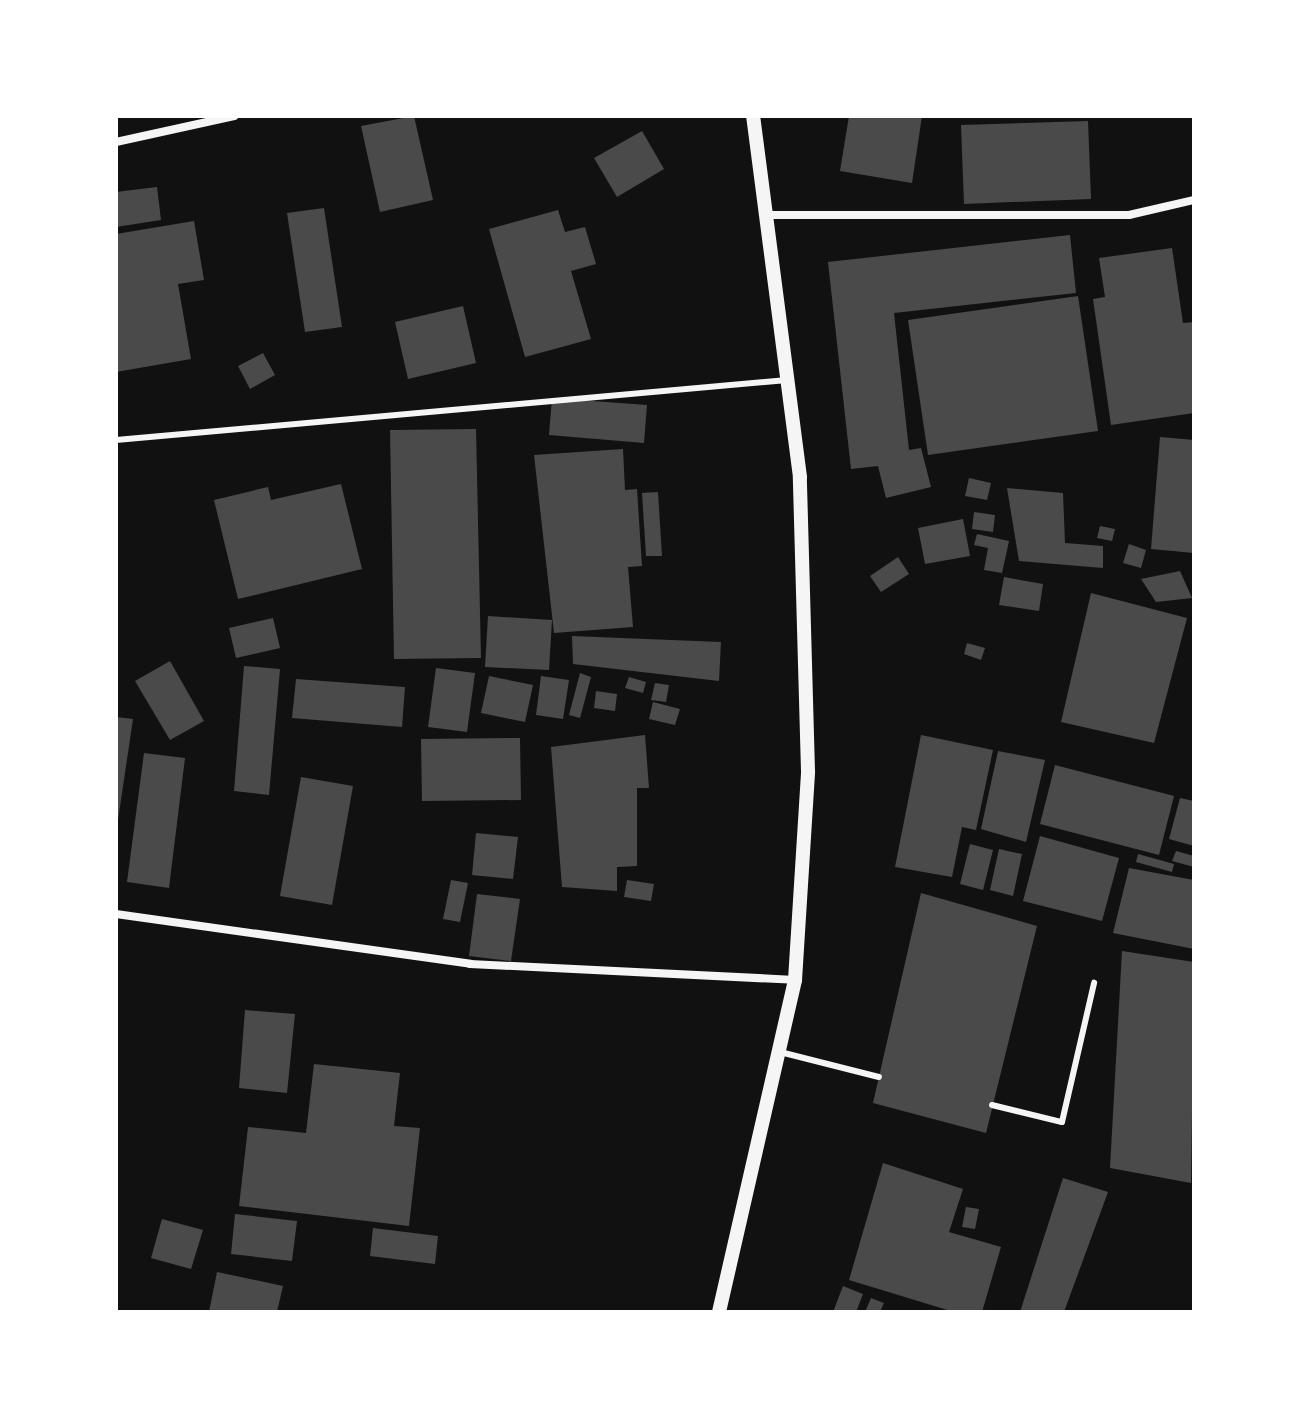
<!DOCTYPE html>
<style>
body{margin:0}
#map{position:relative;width:1310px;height:1428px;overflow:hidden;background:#111;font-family:Cabin,sans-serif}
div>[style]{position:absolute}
.building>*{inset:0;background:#4a4a4a}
.service>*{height:6px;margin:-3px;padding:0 3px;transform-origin:3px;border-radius:3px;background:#f5f5f5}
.minor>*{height:8px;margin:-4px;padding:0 4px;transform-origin:4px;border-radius:4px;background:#f5f5f5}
.tertiary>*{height:14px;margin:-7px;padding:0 7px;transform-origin:7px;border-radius:7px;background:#f5f5f5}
span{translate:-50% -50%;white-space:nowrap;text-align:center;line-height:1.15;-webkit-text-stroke:8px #fff;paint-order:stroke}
.frame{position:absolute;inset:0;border:118px solid #fff;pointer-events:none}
</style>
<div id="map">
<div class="building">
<div style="clip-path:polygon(414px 116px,433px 200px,380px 212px,361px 126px)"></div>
<div style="clip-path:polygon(849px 116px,922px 116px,912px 183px,840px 171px)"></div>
<div style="clip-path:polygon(1088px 121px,1091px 199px,964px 204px,961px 125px)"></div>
<div style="clip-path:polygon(642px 131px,664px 169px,617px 197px,594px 158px)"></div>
<div style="clip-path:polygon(157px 187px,161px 220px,116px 227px,116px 192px)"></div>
<div style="clip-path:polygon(324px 208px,342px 327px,305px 332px,287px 213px)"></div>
<div style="clip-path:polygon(558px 210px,565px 232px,585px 227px,596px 264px,571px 271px,591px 339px,525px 357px,489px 229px)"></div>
<div style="clip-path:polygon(194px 221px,204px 280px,178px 284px,191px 359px,116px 372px,116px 234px)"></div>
<div style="clip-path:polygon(1070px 235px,1076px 293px,894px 313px,909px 450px,921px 448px,931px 487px,886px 498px,878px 466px,851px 469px,828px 262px)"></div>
<div style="clip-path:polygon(1172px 248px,1183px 323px,1194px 322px,1194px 413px,1111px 425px,1093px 299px,1105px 297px,1099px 258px)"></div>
<div style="clip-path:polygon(1078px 296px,1098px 431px,928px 455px,908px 320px)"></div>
<div style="clip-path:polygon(463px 306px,476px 363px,408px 379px,395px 322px)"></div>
<div style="clip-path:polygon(263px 353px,275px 375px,250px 389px,238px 366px)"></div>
<div style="clip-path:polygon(552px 398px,647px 405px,644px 443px,549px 435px)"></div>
<div style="clip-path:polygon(476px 429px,481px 658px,394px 659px,390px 430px)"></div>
<div style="clip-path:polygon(1160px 437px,1194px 440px,1194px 553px,1151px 549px)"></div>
<div style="clip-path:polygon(623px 449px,625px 490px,637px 489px,642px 566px,628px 567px,633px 627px,554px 633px,534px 455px)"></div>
<div style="clip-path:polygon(969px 478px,991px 483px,987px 500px,965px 496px)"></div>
<div style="clip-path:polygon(341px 484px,362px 569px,238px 599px,214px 500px,268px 487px,271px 500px)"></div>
<div style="clip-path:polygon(1007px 488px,1063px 493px,1065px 543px,1103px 546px,1103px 568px,1019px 561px)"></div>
<div style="clip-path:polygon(658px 492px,662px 556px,646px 556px,642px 493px)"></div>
<div style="clip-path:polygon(974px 512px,995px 515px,993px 532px,972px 529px)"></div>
<div style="clip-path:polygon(963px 519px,970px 556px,925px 564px,918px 528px)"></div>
<div style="clip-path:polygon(1100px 526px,1115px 529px,1112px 541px,1097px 538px)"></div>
<div style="clip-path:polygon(977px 534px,1009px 541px,1002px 573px,984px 570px,988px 548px,974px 545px)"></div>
<div style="clip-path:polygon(1129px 544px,1146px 550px,1141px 568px,1123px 563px)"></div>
<div style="clip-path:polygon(898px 557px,909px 574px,881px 592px,870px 576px)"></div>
<div style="clip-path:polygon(1180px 571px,1192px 598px,1156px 602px,1141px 579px)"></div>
<div style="clip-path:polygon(1004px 577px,1043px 584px,1039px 611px,999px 605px)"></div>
<div style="clip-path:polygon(1091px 593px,1187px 618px,1154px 743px,1061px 722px)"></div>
<div style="clip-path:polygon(488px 616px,552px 620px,549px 670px,485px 667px)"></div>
<div style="clip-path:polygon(273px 618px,280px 648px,236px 658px,229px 628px)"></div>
<div style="clip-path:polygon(572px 636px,721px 642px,719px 681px,573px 664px)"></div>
<div style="clip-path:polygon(967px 643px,985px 648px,981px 660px,964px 654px)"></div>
<div style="clip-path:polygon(170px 661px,204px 721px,170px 740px,135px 681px)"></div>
<div style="clip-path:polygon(244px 666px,280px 669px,269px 795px,234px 791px)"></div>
<div style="clip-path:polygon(436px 668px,475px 673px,467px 732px,428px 727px)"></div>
<div style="clip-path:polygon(580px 673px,591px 677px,580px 718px,569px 715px)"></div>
<div style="clip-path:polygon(489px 676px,533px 685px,525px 722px,481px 713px)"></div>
<div style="clip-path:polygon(541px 676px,569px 680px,563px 719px,536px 715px)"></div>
<div style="clip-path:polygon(629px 677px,646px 682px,643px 693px,625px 688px)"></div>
<div style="clip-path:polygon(296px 679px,405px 687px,402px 727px,292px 718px)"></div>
<div style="clip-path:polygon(655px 683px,669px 685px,666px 702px,651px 700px)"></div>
<div style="clip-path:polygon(596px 691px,617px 694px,615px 711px,594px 708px)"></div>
<div style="clip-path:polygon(653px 702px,680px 709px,675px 725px,649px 719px)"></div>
<div style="clip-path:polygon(116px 717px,133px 719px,118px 820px,116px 820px)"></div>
<div style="clip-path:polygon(645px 735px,649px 788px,637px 788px,637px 866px,617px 867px,617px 891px,562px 887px,551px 747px)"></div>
<div style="clip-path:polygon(921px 735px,993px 750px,976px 830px,962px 827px,952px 877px,895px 867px)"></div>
<div style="clip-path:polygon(520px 738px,521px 800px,422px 801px,421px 739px)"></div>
<div style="clip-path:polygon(998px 751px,1045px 760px,1026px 842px,981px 829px)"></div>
<div style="clip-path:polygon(144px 753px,185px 758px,169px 888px,127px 882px)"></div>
<div style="clip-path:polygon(1055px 765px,1174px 796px,1159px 855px,1040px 824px)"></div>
<div style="clip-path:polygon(301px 777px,353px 786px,332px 905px,280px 896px)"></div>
<div style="clip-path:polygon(1180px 798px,1194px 801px,1194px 846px,1169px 839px)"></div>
<div style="clip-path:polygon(476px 833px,518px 837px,513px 879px,472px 875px)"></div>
<div style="clip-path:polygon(1040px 836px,1119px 858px,1102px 921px,1023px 901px)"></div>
<div style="clip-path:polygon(970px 844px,993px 850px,983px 890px,960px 884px)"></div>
<div style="clip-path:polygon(999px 849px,1022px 854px,1013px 896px,990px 890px)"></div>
<div style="clip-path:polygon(1176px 851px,1194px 856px,1194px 867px,1172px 861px)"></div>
<div style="clip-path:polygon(1138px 854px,1174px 864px,1172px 872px,1136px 862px)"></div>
<div style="clip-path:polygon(1129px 868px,1194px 880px,1194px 949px,1113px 933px)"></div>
<div style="clip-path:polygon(451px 880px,468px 883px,460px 922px,443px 919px)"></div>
<div style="clip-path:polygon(627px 880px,654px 884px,651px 901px,624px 897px)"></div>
<div style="clip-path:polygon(921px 893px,1037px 926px,986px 1133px,873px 1103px)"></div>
<div style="clip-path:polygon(477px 894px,520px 899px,511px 961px,469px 956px)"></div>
<div style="clip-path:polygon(1122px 951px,1194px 962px,1191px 1183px,1110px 1168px)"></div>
<div style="clip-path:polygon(245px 1010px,295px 1014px,287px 1093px,239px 1088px)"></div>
<div style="clip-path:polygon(314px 1064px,400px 1073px,394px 1126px,420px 1128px,409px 1226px,239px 1206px,248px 1127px,306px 1133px)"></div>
<div style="clip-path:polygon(883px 1163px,963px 1189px,949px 1232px,1001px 1247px,982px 1312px,954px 1312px,849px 1280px)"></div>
<div style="clip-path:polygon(1063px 1178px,1108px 1192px,1064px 1312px,1020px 1312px)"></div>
<div style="clip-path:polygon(966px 1207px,979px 1209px,975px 1229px,962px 1227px)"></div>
<div style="clip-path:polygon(235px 1214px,297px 1221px,292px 1261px,231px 1254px)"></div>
<div style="clip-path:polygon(162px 1219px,203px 1230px,191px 1269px,151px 1258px)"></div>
<div style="clip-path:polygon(373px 1228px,438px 1236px,435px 1264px,370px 1256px)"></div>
<div style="clip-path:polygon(217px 1272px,283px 1286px,277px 1312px,209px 1312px)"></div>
<div style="clip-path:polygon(843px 1286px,863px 1294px,856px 1312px,833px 1312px)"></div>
<div style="clip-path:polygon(871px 1298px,884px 1303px,880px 1312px,865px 1312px)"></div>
</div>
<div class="service">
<div style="left:116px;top:440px;width:674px;rotate:-5.11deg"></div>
<div style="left:780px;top:1052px;width:102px;rotate:14.2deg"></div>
<div style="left:992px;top:1105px;width:72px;rotate:13.7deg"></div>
<div style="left:1062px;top:1122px;width:143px;rotate:-77deg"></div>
</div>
<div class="minor">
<div style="left:116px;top:142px;width:121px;rotate:-12.4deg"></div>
<div style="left:769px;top:215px;width:360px"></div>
<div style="left:1129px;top:215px;width:67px;rotate:-13deg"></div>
<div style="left:116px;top:914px;width:358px;rotate:8deg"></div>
<div style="left:470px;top:964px;width:325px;rotate:2.8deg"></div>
</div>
<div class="tertiary">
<div style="left:719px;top:1312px;width:341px;rotate:-77.1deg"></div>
<div style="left:795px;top:980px;width:209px;rotate:-86.4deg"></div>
<div style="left:808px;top:771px;width:294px;rotate:-91.6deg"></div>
<div style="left:800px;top:477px;width:364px;rotate:-97.4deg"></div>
</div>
<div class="frame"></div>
</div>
